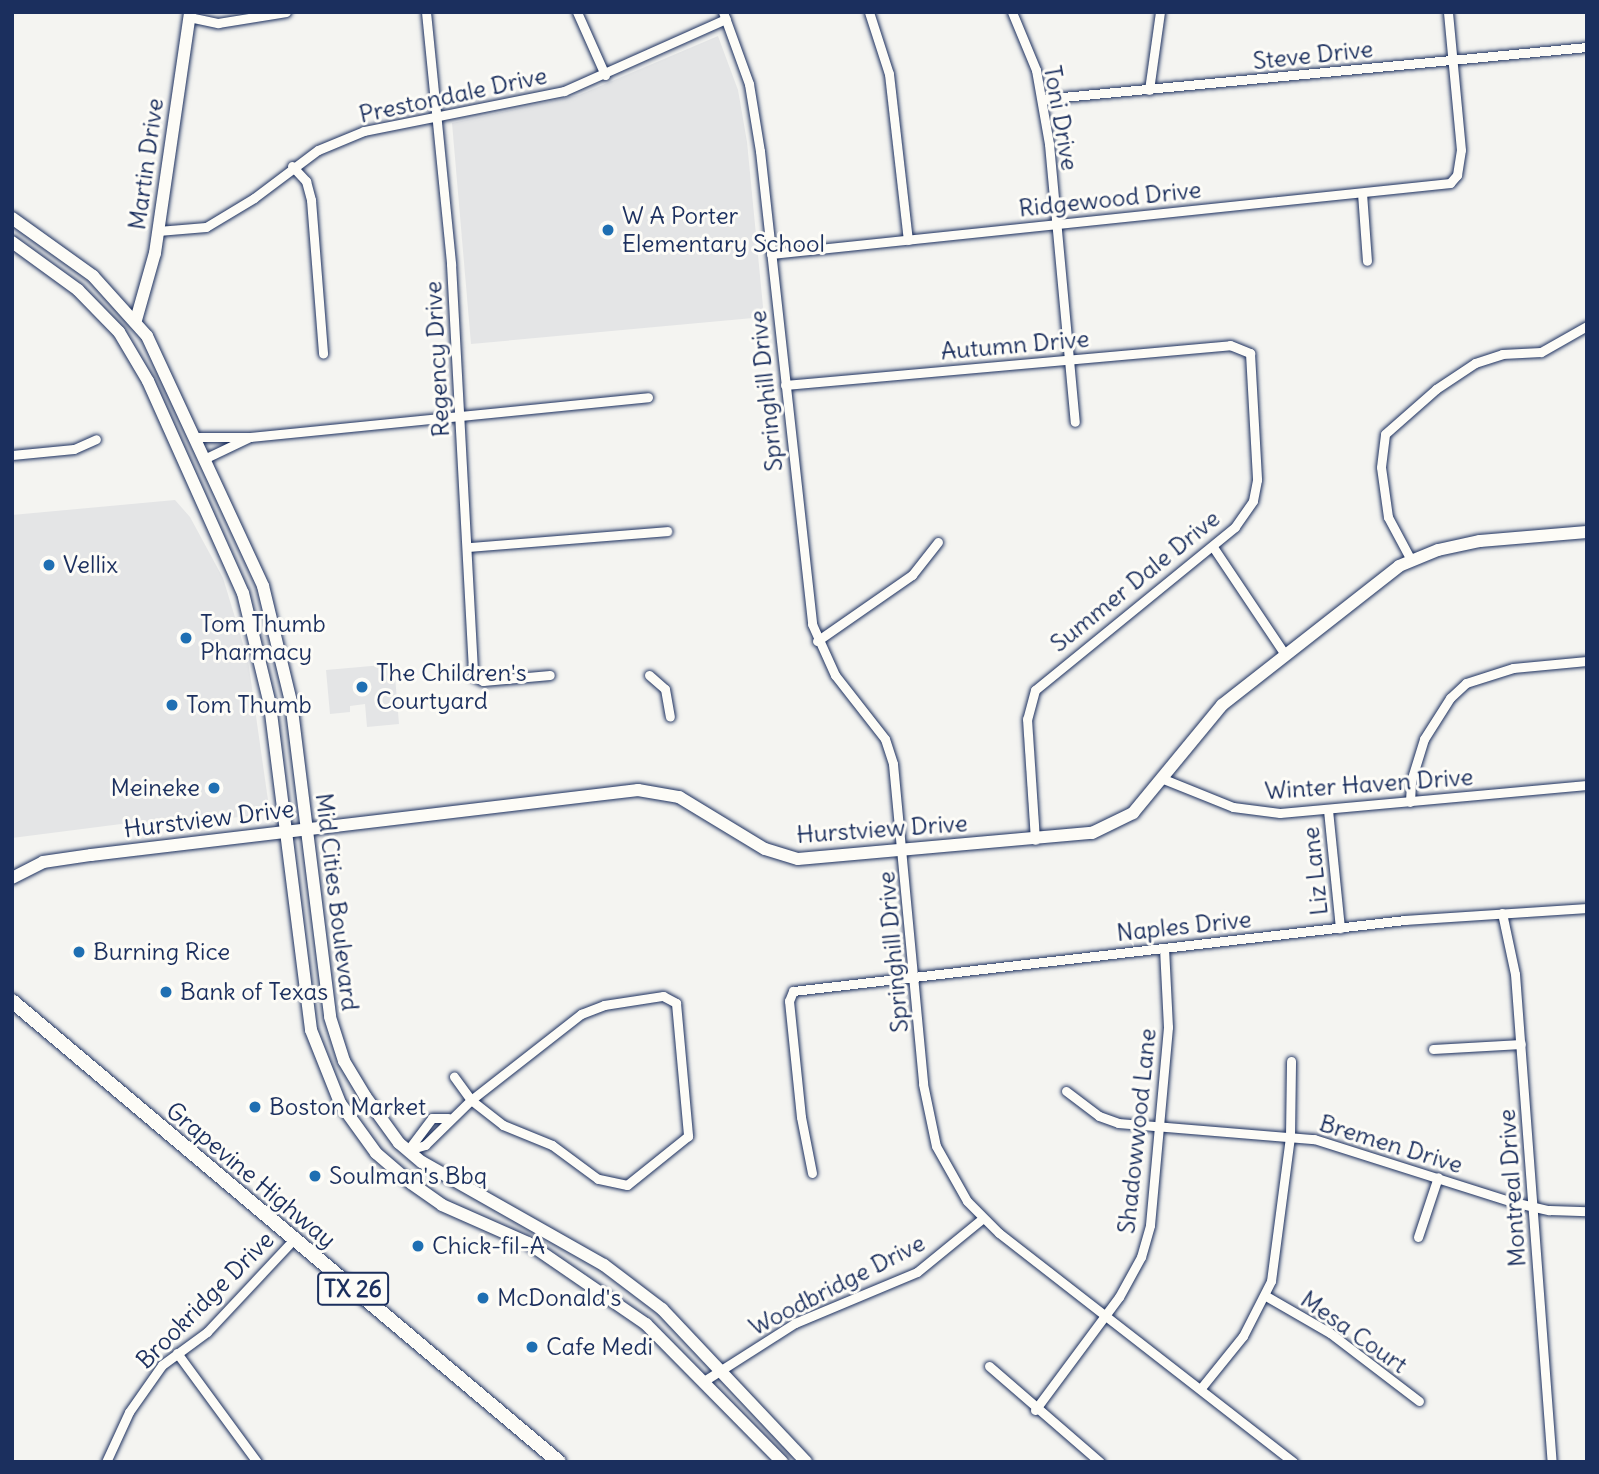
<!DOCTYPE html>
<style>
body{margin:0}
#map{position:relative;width:1599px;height:1474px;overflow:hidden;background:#f4f4f1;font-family:Delius,sans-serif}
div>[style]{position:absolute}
.built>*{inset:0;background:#e4e5e6}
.roads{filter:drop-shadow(0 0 2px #1b2f5e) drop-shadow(0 0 2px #1b2f5e)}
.street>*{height:9px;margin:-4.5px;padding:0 4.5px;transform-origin:4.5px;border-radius:4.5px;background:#fdfcf7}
.secondary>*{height:12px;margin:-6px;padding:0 6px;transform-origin:6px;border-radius:6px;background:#fdfcf7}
.primary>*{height:14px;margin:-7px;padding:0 7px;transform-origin:7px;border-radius:7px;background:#fdfcf7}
.dots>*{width:19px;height:19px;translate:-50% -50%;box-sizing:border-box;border:4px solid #fdfcf7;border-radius:50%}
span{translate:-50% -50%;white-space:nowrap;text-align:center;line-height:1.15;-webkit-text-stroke:6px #fdfcf7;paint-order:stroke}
.shield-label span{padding:2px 5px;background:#fdfcf7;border:2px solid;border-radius:5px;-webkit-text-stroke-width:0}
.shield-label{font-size:23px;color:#1b2f5e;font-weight:700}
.street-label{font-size:24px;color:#1b2f5e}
.poi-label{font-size:24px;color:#1b2f5e}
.left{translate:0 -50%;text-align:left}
.right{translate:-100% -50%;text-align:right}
.frame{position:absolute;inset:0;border:14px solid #1b2f5e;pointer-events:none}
</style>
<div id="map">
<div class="built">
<div style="clip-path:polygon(718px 36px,738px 90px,747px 142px,764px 317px,471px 344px,452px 123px,579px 95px)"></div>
<div style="clip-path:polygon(175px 500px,190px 517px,223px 578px,248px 660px,269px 807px,265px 814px,147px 828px,129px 823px,12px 838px,12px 515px)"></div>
<div style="clip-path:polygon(394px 664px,399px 724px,367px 727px,365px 704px,350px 706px,350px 712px,330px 714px,326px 670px)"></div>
</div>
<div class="roads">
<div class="street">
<div style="left:426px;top:12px;width:253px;rotate:84.3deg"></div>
<div style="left:451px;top:264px;width:413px;rotate:86.9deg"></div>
<div style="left:473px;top:676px;width:11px;rotate:27deg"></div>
<div style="left:483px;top:681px;width:67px;rotate:-5.1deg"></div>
<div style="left:577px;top:12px;width:69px;rotate:66deg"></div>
<div style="left:723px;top:12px;width:77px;rotate:70.1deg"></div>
<div style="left:749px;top:84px;width:68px;rotate:80.7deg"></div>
<div style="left:760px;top:151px;width:476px;rotate:83.7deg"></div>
<div style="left:812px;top:624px;width:56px;rotate:65.7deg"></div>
<div style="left:835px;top:675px;width:81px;rotate:52deg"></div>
<div style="left:885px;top:739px;width:26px;rotate:72deg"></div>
<div style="left:893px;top:764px;width:321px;rotate:84.6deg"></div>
<div style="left:923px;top:1084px;width:63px;rotate:78.2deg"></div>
<div style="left:936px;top:1146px;width:63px;rotate:60.6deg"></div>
<div style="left:967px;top:1201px;width:45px;rotate:45deg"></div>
<div style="left:999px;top:1233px;width:373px;rotate:37.9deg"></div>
<div style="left:869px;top:12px;width:65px;rotate:72.1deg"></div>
<div style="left:889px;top:74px;width:167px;rotate:83.5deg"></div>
<div style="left:1012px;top:12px;width:63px;rotate:67.5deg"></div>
<div style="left:1036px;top:70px;width:75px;rotate:80deg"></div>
<div style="left:1049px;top:144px;width:279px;rotate:84.7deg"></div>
<div style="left:189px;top:17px;width:30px;rotate:12deg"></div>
<div style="left:218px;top:23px;width:69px;rotate:-9.2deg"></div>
<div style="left:1149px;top:90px;width:79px;rotate:-82deg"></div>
<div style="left:1042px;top:99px;width:547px;rotate:-5.45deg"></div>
<div style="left:292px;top:166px;width:21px;rotate:47deg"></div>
<div style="left:306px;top:181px;width:20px;rotate:75deg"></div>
<div style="left:311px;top:200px;width:154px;rotate:85.5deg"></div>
<div style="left:1362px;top:193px;width:68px;rotate:85.8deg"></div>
<div style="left:158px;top:231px;width:48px;rotate:-4.8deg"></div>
<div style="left:206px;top:227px;width:56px;rotate:-31.1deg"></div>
<div style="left:254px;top:198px;width:80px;rotate:-36.9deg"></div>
<div style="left:318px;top:150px;width:50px;rotate:-22.4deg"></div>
<div style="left:364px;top:131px;width:204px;rotate:-11.3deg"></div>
<div style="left:564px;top:91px;width:177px;rotate:-24deg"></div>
<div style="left:771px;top:254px;width:683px;rotate:-5.97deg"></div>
<div style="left:1450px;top:183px;width:11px;rotate:-49deg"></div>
<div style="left:1457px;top:175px;width:25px;rotate:-81deg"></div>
<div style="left:1461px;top:150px;width:139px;rotate:-95.4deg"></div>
<div style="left:785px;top:385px;width:447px;rotate:-5.1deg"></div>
<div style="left:1230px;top:345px;width:22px;rotate:22deg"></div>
<div style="left:1250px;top:353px;width:127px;rotate:86.8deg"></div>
<div style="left:1257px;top:480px;width:21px;rotate:101deg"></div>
<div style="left:1253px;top:501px;width:32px;rotate:125deg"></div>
<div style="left:1235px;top:527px;width:258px;rotate:140.8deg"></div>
<div style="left:1035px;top:690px;width:30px;rotate:105deg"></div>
<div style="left:1027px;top:719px;width:121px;rotate:86.2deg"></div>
<div style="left:197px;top:437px;width:53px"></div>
<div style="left:250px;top:437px;width:400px;rotate:-5.7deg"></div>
<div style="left:12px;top:455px;width:62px;rotate:-5.5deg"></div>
<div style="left:74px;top:449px;width:24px;rotate:-24deg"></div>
<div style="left:206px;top:458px;width:47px;rotate:-25.5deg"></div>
<div style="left:469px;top:547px;width:199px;rotate:-4.6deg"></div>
<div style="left:1213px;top:547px;width:128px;rotate:56.2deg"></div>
<div style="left:1411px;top:560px;width:49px;rotate:-118.1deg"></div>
<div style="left:1388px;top:517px;width:50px;rotate:-98deg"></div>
<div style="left:1381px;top:467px;width:33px;rotate:-83deg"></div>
<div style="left:1385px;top:434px;width:68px;rotate:-41.4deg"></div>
<div style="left:1436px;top:389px;width:47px;rotate:-33.7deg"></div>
<div style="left:1475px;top:363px;width:28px;rotate:-18deg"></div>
<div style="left:1502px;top:354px;width:39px;rotate:-3deg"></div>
<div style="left:1541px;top:352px;width:53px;rotate:-29.5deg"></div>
<div style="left:817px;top:641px;width:116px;rotate:-34.8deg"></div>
<div style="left:912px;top:575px;width:42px;rotate:-51.8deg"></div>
<div style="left:649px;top:675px;width:21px;rotate:41deg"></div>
<div style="left:665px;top:689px;width:28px;rotate:80deg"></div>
<div style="left:1161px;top:778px;width:78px;rotate:21.9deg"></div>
<div style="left:1233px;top:807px;width:47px;rotate:7.3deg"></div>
<div style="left:1280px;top:813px;width:308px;rotate:-5.2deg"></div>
<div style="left:1410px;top:802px;width:21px;rotate:-87deg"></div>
<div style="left:1411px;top:781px;width:44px;rotate:-72.8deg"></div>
<div style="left:1424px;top:739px;width:49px;rotate:-57.6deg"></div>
<div style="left:1450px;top:698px;width:22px;rotate:-43deg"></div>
<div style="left:1466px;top:683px;width:49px;rotate:-17.7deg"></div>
<div style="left:1513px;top:668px;width:74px;rotate:-5.4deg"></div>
<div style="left:1328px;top:810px;width:119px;rotate:84.2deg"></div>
<div style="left:1502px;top:913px;width:62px;rotate:78deg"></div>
<div style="left:1515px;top:974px;width:489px;rotate:85.7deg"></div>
<div style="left:663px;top:996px;width:15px;rotate:28deg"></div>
<div style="left:676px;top:1003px;width:134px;rotate:84.8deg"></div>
<div style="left:688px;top:1136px;width:78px;rotate:141.2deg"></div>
<div style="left:627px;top:1185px;width:30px;rotate:-168deg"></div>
<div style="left:598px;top:1179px;width:57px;rotate:-143.5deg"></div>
<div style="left:552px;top:1145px;width:53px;rotate:-157.8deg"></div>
<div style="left:503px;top:1125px;width:41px;rotate:-142deg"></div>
<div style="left:471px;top:1100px;width:140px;rotate:-38deg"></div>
<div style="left:581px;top:1014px;width:25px;rotate:-21deg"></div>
<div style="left:604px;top:1005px;width:60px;rotate:-8.7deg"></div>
<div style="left:1433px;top:1049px;width:88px;rotate:-3.3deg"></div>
<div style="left:1066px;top:1091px;width:41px;rotate:37.1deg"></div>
<div style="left:1099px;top:1116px;width:20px;rotate:20deg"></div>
<div style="left:1118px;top:1123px;width:197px;rotate:4.7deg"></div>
<div style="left:1314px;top:1139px;width:209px;rotate:17.6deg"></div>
<div style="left:1513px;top:1202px;width:37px;rotate:13deg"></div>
<div style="left:1549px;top:1210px;width:38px;rotate:2deg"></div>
<div style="left:408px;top:1150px;width:18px;rotate:-16deg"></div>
<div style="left:425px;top:1145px;width:64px;rotate:-44.4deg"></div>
<div style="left:471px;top:1100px;width:29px;rotate:-126deg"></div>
<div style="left:408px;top:1150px;width:40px;rotate:-53deg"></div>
<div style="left:432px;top:1118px;width:16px"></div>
<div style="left:812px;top:1173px;width:57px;rotate:-101.1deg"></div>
<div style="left:801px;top:1117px;width:117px;rotate:-95.9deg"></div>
<div style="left:789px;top:1001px;width:11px;rotate:-68deg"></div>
<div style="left:793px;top:991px;width:616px;rotate:-6.62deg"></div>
<div style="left:1405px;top:920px;width:182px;rotate:-3.8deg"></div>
<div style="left:1418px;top:1237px;width:63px;rotate:-71.6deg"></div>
<div style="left:1266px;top:1296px;width:74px;rotate:30deg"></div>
<div style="left:1330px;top:1333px;width:112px;rotate:37.4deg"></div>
<div style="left:177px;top:1353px;width:135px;rotate:53.7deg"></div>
<div style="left:989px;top:1366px;width:147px;rotate:40.9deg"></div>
<div style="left:704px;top:1381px;width:108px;rotate:-32.5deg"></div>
<div style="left:795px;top:1323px;width:132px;rotate:-22.7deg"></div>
<div style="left:917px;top:1272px;width:85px;rotate:-39.3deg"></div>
<div style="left:1201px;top:1388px;width:67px;rotate:-51.1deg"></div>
<div style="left:1243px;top:1336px;width:62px;rotate:-63deg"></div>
<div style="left:1271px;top:1281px;width:146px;rotate:-82.5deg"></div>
<div style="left:1290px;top:1136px;width:75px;rotate:-89.2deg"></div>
<div style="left:1035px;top:1410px;width:141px;rotate:-53.4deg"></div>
<div style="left:1119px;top:1297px;width:46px;rotate:-61.2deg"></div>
<div style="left:1141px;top:1257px;width:33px;rotate:-74deg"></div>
<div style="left:1150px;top:1225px;width:199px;rotate:-84.8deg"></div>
<div style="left:1168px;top:1027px;width:79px;rotate:-92.9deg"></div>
<div style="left:106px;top:1462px;width:55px;rotate:-65.3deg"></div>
<div style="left:129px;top:1412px;width:57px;rotate:-54.9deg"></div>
<div style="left:162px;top:1365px;width:56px;rotate:-36.3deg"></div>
<div style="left:207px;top:1332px;width:126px;rotate:-46.9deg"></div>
</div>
<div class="secondary">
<div style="left:12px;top:218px;width:100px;rotate:35.6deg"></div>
<div style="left:93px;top:276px;width:81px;rotate:48deg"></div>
<div style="left:147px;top:336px;width:276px;rotate:65.1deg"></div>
<div style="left:263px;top:586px;width:119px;rotate:76.4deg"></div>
<div style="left:291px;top:702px;width:317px;rotate:82.9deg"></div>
<div style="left:330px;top:1017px;width:46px;rotate:72.3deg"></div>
<div style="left:344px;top:1061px;width:41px;rotate:59deg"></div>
<div style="left:365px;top:1096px;width:58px;rotate:54.1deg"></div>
<div style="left:399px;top:1143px;width:30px;rotate:40deg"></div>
<div style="left:422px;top:1162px;width:209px;rotate:29.5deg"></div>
<div style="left:604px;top:1265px;width:73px;rotate:37.2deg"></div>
<div style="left:662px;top:1309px;width:210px;rotate:46.7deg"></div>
<div style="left:12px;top:242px;width:82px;rotate:36deg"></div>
<div style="left:78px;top:290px;width:59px;rotate:45.7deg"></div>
<div style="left:119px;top:332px;width:57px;rotate:59.4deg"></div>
<div style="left:148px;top:381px;width:232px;rotate:65.9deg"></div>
<div style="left:243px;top:593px;width:115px;rotate:76.4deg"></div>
<div style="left:270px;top:705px;width:328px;rotate:82.8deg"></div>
<div style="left:311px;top:1030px;width:79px;rotate:68.3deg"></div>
<div style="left:340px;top:1103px;width:62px;rotate:54.2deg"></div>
<div style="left:376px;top:1153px;width:46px;rotate:40.6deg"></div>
<div style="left:411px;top:1183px;width:38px;rotate:35deg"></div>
<div style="left:442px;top:1205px;width:94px;rotate:23.8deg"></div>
<div style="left:528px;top:1243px;width:143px;rotate:34.5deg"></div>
<div style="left:646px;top:1324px;width:194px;rotate:45.4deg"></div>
<div style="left:136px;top:320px;width:70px;rotate:-74.2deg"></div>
<div style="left:155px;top:253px;width:244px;rotate:-81.7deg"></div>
<div style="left:12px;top:878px;width:35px;rotate:-27deg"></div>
<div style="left:43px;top:862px;width:49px;rotate:-8.3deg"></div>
<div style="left:91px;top:855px;width:551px;rotate:-6.78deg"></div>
<div style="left:638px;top:790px;width:42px;rotate:9.7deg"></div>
<div style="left:679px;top:797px;width:100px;rotate:31.2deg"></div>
<div style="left:765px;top:849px;width:34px;rotate:17deg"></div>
<div style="left:798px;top:859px;width:295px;rotate:-5.1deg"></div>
<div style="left:1092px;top:833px;width:46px;rotate:-26deg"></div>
<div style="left:1133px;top:813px;width:140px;rotate:-50.5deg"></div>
<div style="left:1222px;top:705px;width:225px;rotate:-38.1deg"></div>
<div style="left:1399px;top:566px;width:42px;rotate:-22.3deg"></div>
<div style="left:1438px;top:550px;width:43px;rotate:-12.1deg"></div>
<div style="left:1480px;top:541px;width:107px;rotate:-4.8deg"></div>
</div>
<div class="primary">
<div style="left:12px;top:1001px;width:715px;rotate:40.12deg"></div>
</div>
</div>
<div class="dots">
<div style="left:608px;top:230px;background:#1f6fb2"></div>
<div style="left:49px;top:565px;background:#1f6fb2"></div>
<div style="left:186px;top:638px;background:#1f6fb2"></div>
<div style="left:362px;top:687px;background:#1f6fb2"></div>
<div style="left:172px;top:705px;background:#1f6fb2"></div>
<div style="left:214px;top:788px;background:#1f6fb2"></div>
<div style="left:79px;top:952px;background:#1f6fb2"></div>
<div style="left:166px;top:992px;background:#1f6fb2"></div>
<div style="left:255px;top:1107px;background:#1f6fb2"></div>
<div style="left:315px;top:1176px;background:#1f6fb2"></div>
<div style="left:418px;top:1246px;background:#1f6fb2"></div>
<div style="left:483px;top:1298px;background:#1f6fb2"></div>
<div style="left:532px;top:1347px;background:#1f6fb2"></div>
</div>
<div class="shield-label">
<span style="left:353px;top:1289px">TX 26</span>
</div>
<div class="street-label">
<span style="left:1313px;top:55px;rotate:-6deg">Steve Drive</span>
<span style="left:453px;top:95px;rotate:-12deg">Prestondale Drive</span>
<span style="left:1061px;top:118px;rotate:80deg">Toni Drive</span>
<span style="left:146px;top:164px;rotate:-82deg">Martin Drive</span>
<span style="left:1110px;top:199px;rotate:-6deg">Ridgewood Drive</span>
<span style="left:1015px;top:345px;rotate:-5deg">Autumn Drive</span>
<span style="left:437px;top:359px;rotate:-93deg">Regency Drive</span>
<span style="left:766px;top:391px;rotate:-96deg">Springhill Drive</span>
<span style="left:1135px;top:581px;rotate:-39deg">Summer Dale Drive</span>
<span style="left:1369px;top:784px;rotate:-4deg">Winter Haven Drive</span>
<span style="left:209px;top:819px;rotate:-7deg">Hurstview Drive</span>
<span style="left:882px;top:829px;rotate:-4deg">Hurstview Drive</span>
<span style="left:1315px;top:871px;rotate:-96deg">Liz Lane</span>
<span style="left:337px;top:902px;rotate:83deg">Mid Cities Boulevard</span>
<span style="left:1184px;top:926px;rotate:-6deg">Naples Drive</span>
<span style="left:893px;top:952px;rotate:-95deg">Springhill Drive</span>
<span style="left:1137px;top:1131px;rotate:-84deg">Shadowwood Lane</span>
<span style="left:1391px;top:1144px;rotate:17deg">Bremen Drive</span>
<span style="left:251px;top:1175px;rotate:40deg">Grapevine Highway</span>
<span style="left:1512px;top:1188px;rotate:-94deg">Montreal Drive</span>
<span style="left:837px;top:1285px;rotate:-27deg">Woodbridge Drive</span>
<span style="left:205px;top:1300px;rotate:-45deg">Brookridge Drive</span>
<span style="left:1354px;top:1332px;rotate:35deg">Mesa Court</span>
</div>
<div class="poi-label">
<span class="left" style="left:622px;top:230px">W A Porter<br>Elementary School</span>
<span class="left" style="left:63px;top:565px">Vellix</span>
<span class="left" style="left:200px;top:638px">Tom Thumb<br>Pharmacy</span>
<span class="left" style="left:376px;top:687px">The Children's<br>Courtyard</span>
<span class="left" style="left:186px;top:705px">Tom Thumb</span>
<span class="right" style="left:200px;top:788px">Meineke</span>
<span class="left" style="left:93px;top:952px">Burning Rice</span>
<span class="left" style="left:180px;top:992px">Bank of Texas</span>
<span class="left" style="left:269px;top:1107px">Boston Market</span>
<span class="left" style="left:329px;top:1176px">Soulman's Bbq</span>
<span class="left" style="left:432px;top:1246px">Chick-fil-A</span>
<span class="left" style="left:497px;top:1298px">McDonald's</span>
<span class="left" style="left:546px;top:1347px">Cafe Medi</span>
</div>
<div class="frame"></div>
</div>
